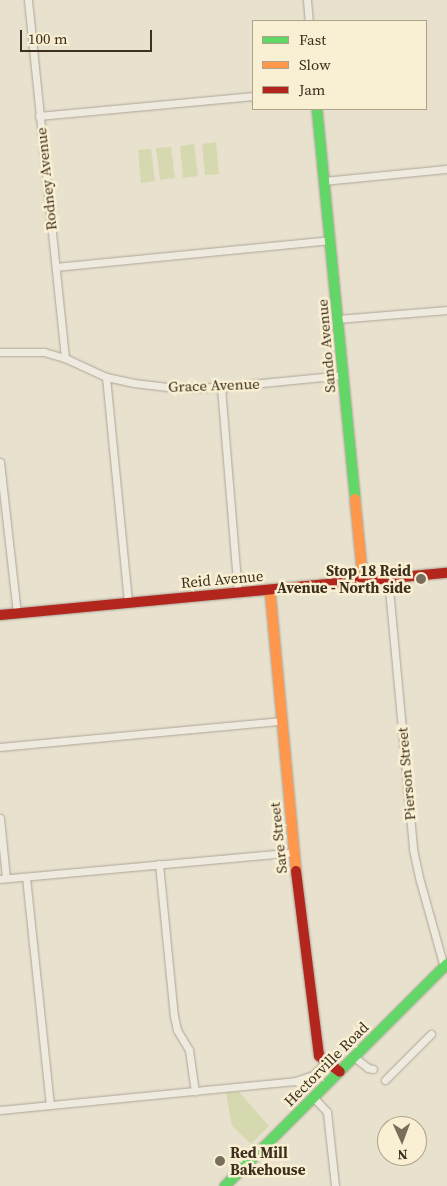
<!DOCTYPE html>
<style>
body{margin:0}
#map{position:relative;width:447px;height:1186px;overflow:hidden;background:#e8e1ce;font-family:"Source Serif 4",serif}
div>[style]{position:absolute}
.green>*{inset:0;background:#d6d9af}
.roads{filter:drop-shadow(0 0 1px #ada596) drop-shadow(0 0 1px #ada596)}
.street>*{height:7px;margin:-3.5px;padding:0 3.5px;transform-origin:3.5px;border-radius:3.5px;background:#efeae0}
.fast>*{height:10px;margin:-5px;padding:0 5px;transform-origin:5px;border-radius:5px;background:#63d668}
.slow>*{height:10px;margin:-5px;padding:0 5px;transform-origin:5px;border-radius:5px;background:#ff974d}
.jam>*{height:10px;margin:-5px;padding:0 5px;transform-origin:5px;border-radius:5px;background:#b3261e}
.dots>*{width:14px;height:14px;translate:-50% -50%;box-sizing:border-box;border:2px solid #f9f0d3;border-radius:50%}
span{translate:-50% -50%;white-space:nowrap;text-align:center;line-height:1.15;-webkit-text-stroke:5px #f9f0d3;paint-order:stroke}
.street-label{font-size:15px;color:#3d2e1d}
.poi-label{font-size:15px;color:#3d2e1d;font-weight:700}
.right{translate:-100% -50%;text-align:right}
.left{translate:0 -50%;text-align:left}
.legend{position:absolute;left:252px;top:20px;width:175px;height:90px;box-sizing:border-box;background:#f9f0d3;border:1px solid #aea28a;margin:0;padding:6px 9px;list-style:none;font-size:15px;color:#3d2e1d}
.legend li{display:flex;align-items:center;gap:10px;height:25px}
.legend b{width:25px;border:1px solid #aea28a}
.north{position:absolute;left:377px;top:1116px;width:50px;height:50px;box-sizing:border-box;background:#f9f0d3;border:1px solid #aea28a;border-radius:50%;rotate:178deg;font-size:14px;font-weight:700;line-height:20px;text-align:center;color:#3d2e1d}
.north::after{content:'';display:block;margin:auto;width:18px;height:22px;background:#796d5b;clip-path:polygon(50% 0,100% 100%,50% 72%,0 100%)}
.scale{position:absolute;left:20px;top:30px;width:132px;height:22px;box-sizing:border-box;border:2px solid #3d2e1d;border-top:0;padding-left:6px;font-size:15px;line-height:18px;white-space:nowrap;color:#3d2e1d;-webkit-text-stroke:4px #f9f0d3;paint-order:stroke}
</style>
<div id="map">
<div class="green">
<div style="clip-path:polygon(216px 142px,219px 174px,205px 175px,202px 144px)"></div>
<div style="clip-path:polygon(194px 144px,198px 176px,183px 178px,180px 146px)"></div>
<div style="clip-path:polygon(171px 147px,175px 178px,160px 180px,156px 148px)"></div>
<div style="clip-path:polygon(151px 149px,155px 181px,141px 183px,138px 150px)"></div>
<div style="clip-path:polygon(239px 1092px,269px 1126px,251px 1144px,232px 1126px,226px 1093px)"></div>
</div>
<div class="roads">
<div class="street">
<div style="left:28px;top:0;width:360px;rotate:84.1deg"></div>
<div style="left:307px;top:0;width:21px;rotate:85deg"></div>
<div style="left:39px;top:116px;width:215px;rotate:-5.3deg"></div>
<div style="left:324px;top:181px;width:124px;rotate:-5.6deg"></div>
<div style="left:56px;top:267px;width:276px;rotate:-5.6deg"></div>
<div style="left:338px;top:319px;width:109px;rotate:-4.7deg"></div>
<div style="left:0;top:352px;width:44px"></div>
<div style="left:44px;top:352px;width:22px;rotate:16deg"></div>
<div style="left:65px;top:358px;width:45px;rotate:24.9deg"></div>
<div style="left:106px;top:377px;width:29px;rotate:12deg"></div>
<div style="left:134px;top:383px;width:42px;rotate:6.8deg"></div>
<div style="left:176px;top:388px;width:45px;rotate:-1.3deg"></div>
<div style="left:221px;top:387px;width:123px;rotate:-5.6deg"></div>
<div style="left:106px;top:377px;width:226px;rotate:84.4deg"></div>
<div style="left:221px;top:387px;width:207px;rotate:85.3deg"></div>
<div style="left:0;top:462px;width:153px;rotate:83.6deg"></div>
<div style="left:388px;top:578px;width:272px;rotate:84.7deg"></div>
<div style="left:413px;top:849px;width:33px;rotate:78deg"></div>
<div style="left:420px;top:881px;width:89px;rotate:74.4deg"></div>
<div style="left:0;top:747px;width:282px;rotate:-5.3deg"></div>
<div style="left:0;top:818px;width:60px;rotate:84.3deg"></div>
<div style="left:159px;top:864px;width:153px;rotate:84.4deg"></div>
<div style="left:174px;top:1016px;width:14px;rotate:78deg"></div>
<div style="left:177px;top:1030px;width:23px;rotate:59deg"></div>
<div style="left:189px;top:1050px;width:42px;rotate:81.9deg"></div>
<div style="left:26px;top:877px;width:229px;rotate:84deg"></div>
<div style="left:0;top:879px;width:295px;rotate:-5.2deg"></div>
<div style="left:354px;top:1057px;width:18px;rotate:38deg"></div>
<div style="left:368px;top:1068px;width:5px;rotate:11deg"></div>
<div style="left:385px;top:1080px;width:65px;rotate:-45deg"></div>
<div style="left:314px;top:1098px;width:19px;rotate:47deg"></div>
<div style="left:327px;top:1112px;width:74px;rotate:83.8deg"></div>
<div style="left:0;top:1110px;width:296px;rotate:-5.6deg"></div>
<div style="left:295px;top:1081px;width:19px;rotate:-18deg"></div>
<div style="left:313px;top:1075px;width:17px;rotate:-45deg"></div>
</div>
<div class="fast">
<div style="left:317px;top:109px;width:392px;rotate:84.4deg"></div>
<div style="left:225px;top:1186px;width:314px;rotate:-45deg"></div>
</div>
<div class="slow">
<div style="left:355px;top:499px;width:82px;rotate:84.4deg"></div>
<div style="left:270px;top:590px;width:282px;rotate:84.7deg"></div>
</div>
<div class="jam">
<div style="left:0;top:615px;width:449px;rotate:-5.4deg"></div>
<div style="left:296px;top:871px;width:186px;rotate:82.9deg"></div>
<div style="left:319px;top:1056px;width:26px;rotate:37deg"></div>
</div>
</div>
<div class="dots">
<div style="left:421px;top:579px;background:#796d5b"></div>
<div style="left:220px;top:1161px;background:#796d5b"></div>
</div>
<div class="street-label">
<span style="left:46px;top:179px;rotate:-96deg">Rodney Avenue</span>
<span style="left:326px;top:346px;rotate:-95deg">Sando Avenue</span>
<span style="left:214px;top:385px;rotate:-2deg">Grace Avenue</span>
<span style="left:222px;top:579px;rotate:-5deg">Reid Avenue</span>
<span style="left:406px;top:774px;rotate:-95deg">Pierson Street</span>
<span style="left:278px;top:838px;rotate:-96deg">Sare Street</span>
<span style="left:326px;top:1064px;rotate:-45deg">Hectorville Road</span>
</div>
<div class="poi-label">
<span class="right" style="left:411px;top:579px">Stop 18 Reid<br>Avenue - North side</span>
<span class="left" style="left:230px;top:1161px">Red Mill<br>Bakehouse</span>
</div>
<ul class="legend">
<li><b style="height:6px;background:#63d668"></b>Fast</li>
<li><b style="height:6px;background:#ff974d"></b>Slow</li>
<li><b style="height:6px;background:#b3261e"></b>Jam</li>
</ul>
<div class="north">N</div>
<div class="scale">100 m</div>
</div>
